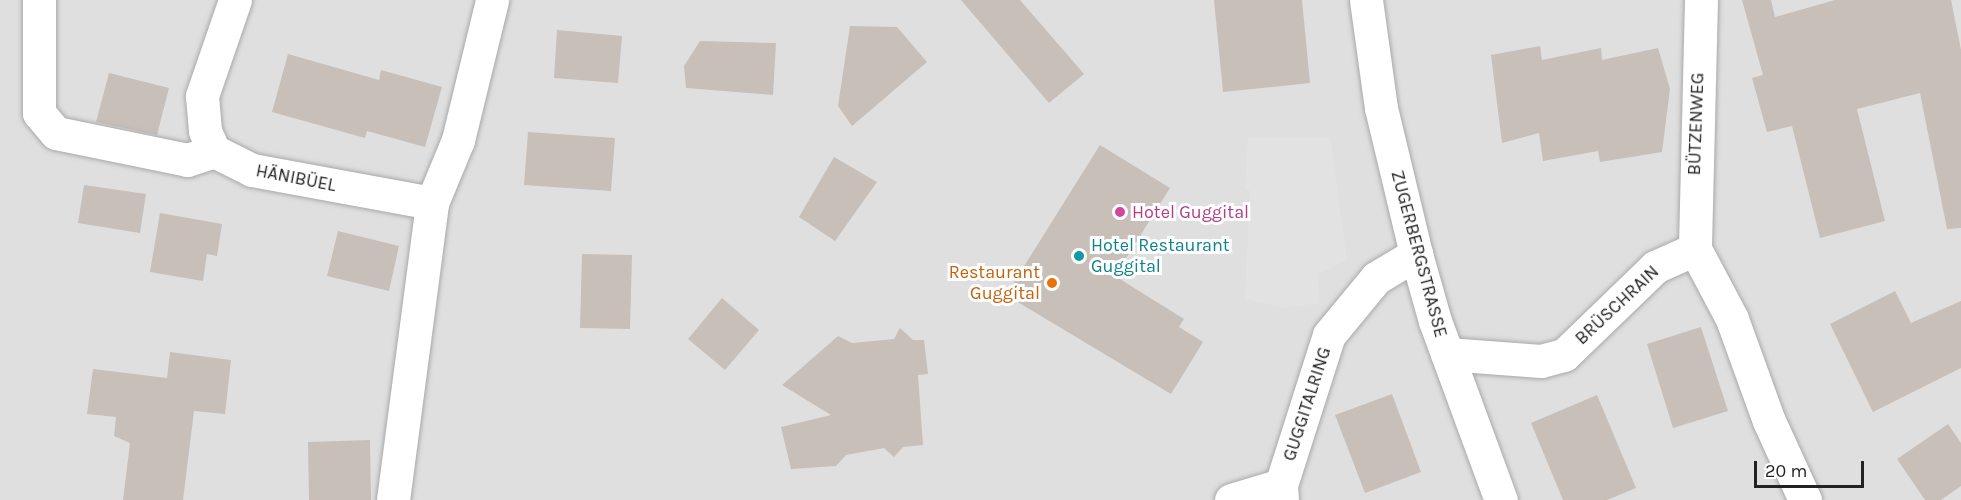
<!DOCTYPE html>
<meta charset="utf-8">
<style>
body{margin:0}
#map{position:relative;width:1961px;height:500px;overflow:hidden;background:#f2efe9;font-family:Karla,sans-serif}
div>[style]{position:absolute}
.residential>*{inset:0;background:#e0dfdf}
.parking>*{inset:0;background:#e2e2e2}
.building>*{inset:0;background:#c7bfb8}
.roads{filter:drop-shadow(0 0 2px #a9a9a9) drop-shadow(0 0 2px #a9a9a9)}
.minor>*{height:33px;margin:-16.5px;padding:0 16.5px;transform-origin:16.5px;border-radius:16.5px;background:#fff}
.dots>*{width:16px;height:16px;translate:-50% -50%;box-sizing:border-box;border:3px solid #fff;border-radius:50%}
span{translate:-50% -50%;white-space:nowrap;text-align:center;line-height:1.15;-webkit-text-stroke:6px #fff;paint-order:stroke}
.street-label{font-size:18px;color:#222}
.hotel-label{font-size:18px;color:#b23c85}
.left{translate:0 -50%;text-align:left}
.culture-label{font-size:18px;color:#0d838f}
.food-label{font-size:18px;color:#c56008}
.right{translate:-100% -50%;text-align:right}
.scale{position:absolute;left:1754px;top:461px;width:110px;height:27px;box-sizing:border-box;border:3px solid #222;border-top:0;padding-left:8px;font-size:18px;line-height:21px;white-space:nowrap;color:#222;-webkit-text-stroke:4px #fff;paint-order:stroke}
</style>
<div id="map">
<div class="residential">
<div style="clip-path:polygon(0 0,1961px 0,1961px 500px,0 500px)"></div>
</div>
<div class="parking">
<div style="clip-path:polygon(1330px 137px,1347px 260px,1318px 274px,1319px 303px,1284px 308px,1245px 299px,1250px 190px,1245px 190px,1248px 138px)"></div>
</div>
<div class="building">
<div style="clip-path:polygon(961px 0,1020px 0,1084px 74px,1049px 103px)"></div>
<div style="clip-path:polygon(1214px 0,1302px 0,1310px 83px,1223px 92px)"></div>
<div style="clip-path:polygon(1742px 0,1771px 0,1775px 17px,1835px 0,1951px 0,1961px 50px,1961px 228px,1947px 229px,1920px 93px,1857px 109px,1885px 221px,1820px 238px,1792px 126px,1767px 132px,1752px 78px,1763px 75px)"></div>
<div style="clip-path:polygon(850px 26px,897px 27px,927px 62px,852px 126px,838px 106px)"></div>
<div style="clip-path:polygon(557px 30px,622px 36px,618px 83px,554px 78px)"></div>
<div style="clip-path:polygon(700px 41px,776px 43px,773px 95px,686px 88px,684px 66px)"></div>
<div style="clip-path:polygon(1540px 46px,1542px 60px,1601px 48px,1602px 60px,1658px 48px,1670px 89px,1662px 152px,1600px 162px,1598px 151px,1543px 161px,1539px 133px,1502px 143px,1491px 55px)"></div>
<div style="clip-path:polygon(288px 54px,379px 80px,381px 70px,442px 87px,425px 147px,367px 131px,365px 138px,272px 112px)"></div>
<div style="clip-path:polygon(109px 73px,169px 88px,157px 135px,96px 122px)"></div>
<div style="clip-path:polygon(528px 132px,615px 138px,611px 191px,524px 185px)"></div>
<div style="clip-path:polygon(1100px 145px,1170px 188px,1115px 276px,1184px 319px,1179px 327px,1203px 342px,1171px 394px,1006px 295px)"></div>
<div style="clip-path:polygon(834px 157px,877px 182px,835px 241px,799px 217px)"></div>
<div style="clip-path:polygon(84px 185px,146px 194px,140px 233px,78px 223px)"></div>
<div style="clip-path:polygon(160px 213px,222px 224px,217px 256px,207px 254px,203px 281px,150px 272px)"></div>
<div style="clip-path:polygon(338px 231px,399px 246px,389px 291px,327px 276px)"></div>
<div style="clip-path:polygon(582px 254px,632px 255px,630px 329px,580px 328px)"></div>
<div style="clip-path:polygon(1895px 291px,1911px 323px,1961px 301px,1961px 368px,1873px 412px,1830px 324px)"></div>
<div style="clip-path:polygon(722px 298px,759px 330px,725px 370px,688px 339px)"></div>
<div style="clip-path:polygon(1701px 327px,1728px 411px,1673px 428px,1647px 344px)"></div>
<div style="clip-path:polygon(900px 328px,913px 340px,924px 340px,928px 374px,918px 375px,923px 445px,903px 447px,894px 457px,884px 448px,846px 455px,836px 466px,791px 469px,781px 427px,831px 415px,782px 385px,838px 336px,852px 343px,894px 339px)"></div>
<div style="clip-path:polygon(170px 352px,231px 360px,225px 414px,194px 411px,183px 500px,123px 500px,130px 443px,114px 436px,116px 417px,87px 414px,93px 369px,167px 378px)"></div>
<div style="clip-path:polygon(1392px 394px,1421px 472px,1365px 493px,1335px 415px)"></div>
<div style="clip-path:polygon(1597px 395px,1636px 488px,1607px 500px,1563px 500px,1531px 423px)"></div>
<div style="clip-path:polygon(1948px 424px,1961px 443px,1961px 486px,1941px 500px,1925px 500px,1897px 459px)"></div>
<div style="clip-path:polygon(370px 440px,371px 500px,309px 500px,308px 442px)"></div>
</div>
<div class="roads">
<div class="minor">
<div style="left:39px;top:0;width:113px;rotate:90deg"></div>
<div style="left:39px;top:113px;width:26px;rotate:50deg"></div>
<div style="left:56px;top:133px;width:134px;rotate:11.6deg"></div>
<div style="left:187px;top:160px;width:28px;rotate:-18deg"></div>
<div style="left:235px;top:0;width:102px;rotate:109deg"></div>
<div style="left:202px;top:96px;width:35px;rotate:85deg"></div>
<div style="left:205px;top:131px;width:22px;rotate:66deg"></div>
<div style="left:214px;top:151px;width:42px;rotate:26.6deg"></div>
<div style="left:252px;top:170px;width:183px;rotate:10.4deg"></div>
<div style="left:1366px;top:0;width:109px;rotate:82.1deg"></div>
<div style="left:1381px;top:108px;width:150px;rotate:76.5deg"></div>
<div style="left:1416px;top:254px;width:70px;rotate:74.2deg"></div>
<div style="left:1435px;top:321px;width:191px;rotate:69.8deg"></div>
<div style="left:1701px;top:0;width:249px;rotate:91.4deg"></div>
<div style="left:1695px;top:249px;width:79px;rotate:62.1deg"></div>
<div style="left:1732px;top:319px;width:109px;rotate:70.1deg"></div>
<div style="left:1769px;top:421px;width:87px;rotate:65.5deg"></div>
<div style="left:1447px;top:354px;width:94px;rotate:4.3deg"></div>
<div style="left:1541px;top:361px;width:24px;rotate:-15deg"></div>
<div style="left:1564px;top:355px;width:127px;rotate:-44deg"></div>
<div style="left:1655px;top:267px;width:44px;rotate:-24.2deg"></div>
<div style="left:393px;top:500px;width:300px;rotate:-82.5deg"></div>
<div style="left:432px;top:203px;width:68px;rotate:-67.6deg"></div>
<div style="left:458px;top:140px;width:144px;rotate:-76.3deg"></div>
<div style="left:1231px;top:500px;width:52px;rotate:-16.7deg"></div>
<div style="left:1282px;top:500px;width:15px;rotate:-94deg"></div>
<div style="left:1281px;top:485px;width:157px;rotate:-72.3deg"></div>
<div style="left:1329px;top:335px;width:74px;rotate:-50.5deg"></div>
<div style="left:1376px;top:278px;width:47px;rotate:-31deg"></div>
</div>
</div>
<div class="dots">
<div style="left:1120px;top:212px;background:#d1479c"></div>
<div style="left:1079px;top:256px;background:#0f9aa8"></div>
<div style="left:1052px;top:283px;background:#e8710a"></div>
</div>
<div class="street-label">
<span style="left:1696px;top:124px;rotate:-88deg">BÜTZENWEG</span>
<span style="left:296px;top:178px;rotate:11deg">HÄNIBÜEL</span>
<span style="left:1419px;top:254px;rotate:75deg">ZUGERBERGSTRASSE</span>
<span style="left:1617px;top:305px;rotate:-43deg">BRÜSCHRAIN</span>
<span style="left:1307px;top:404px;rotate:-72deg">GUGGITALRING</span>
</div>
<div class="hotel-label">
<span class="left" style="left:1132px;top:212px">Hotel Guggital</span>
</div>
<div class="culture-label">
<span class="left" style="left:1091px;top:256px">Hotel Restaurant<br>Guggital</span>
</div>
<div class="food-label">
<span class="right" style="left:1040px;top:283px">Restaurant<br>Guggital</span>
</div>
<div class="scale">20 m</div>
</div>
